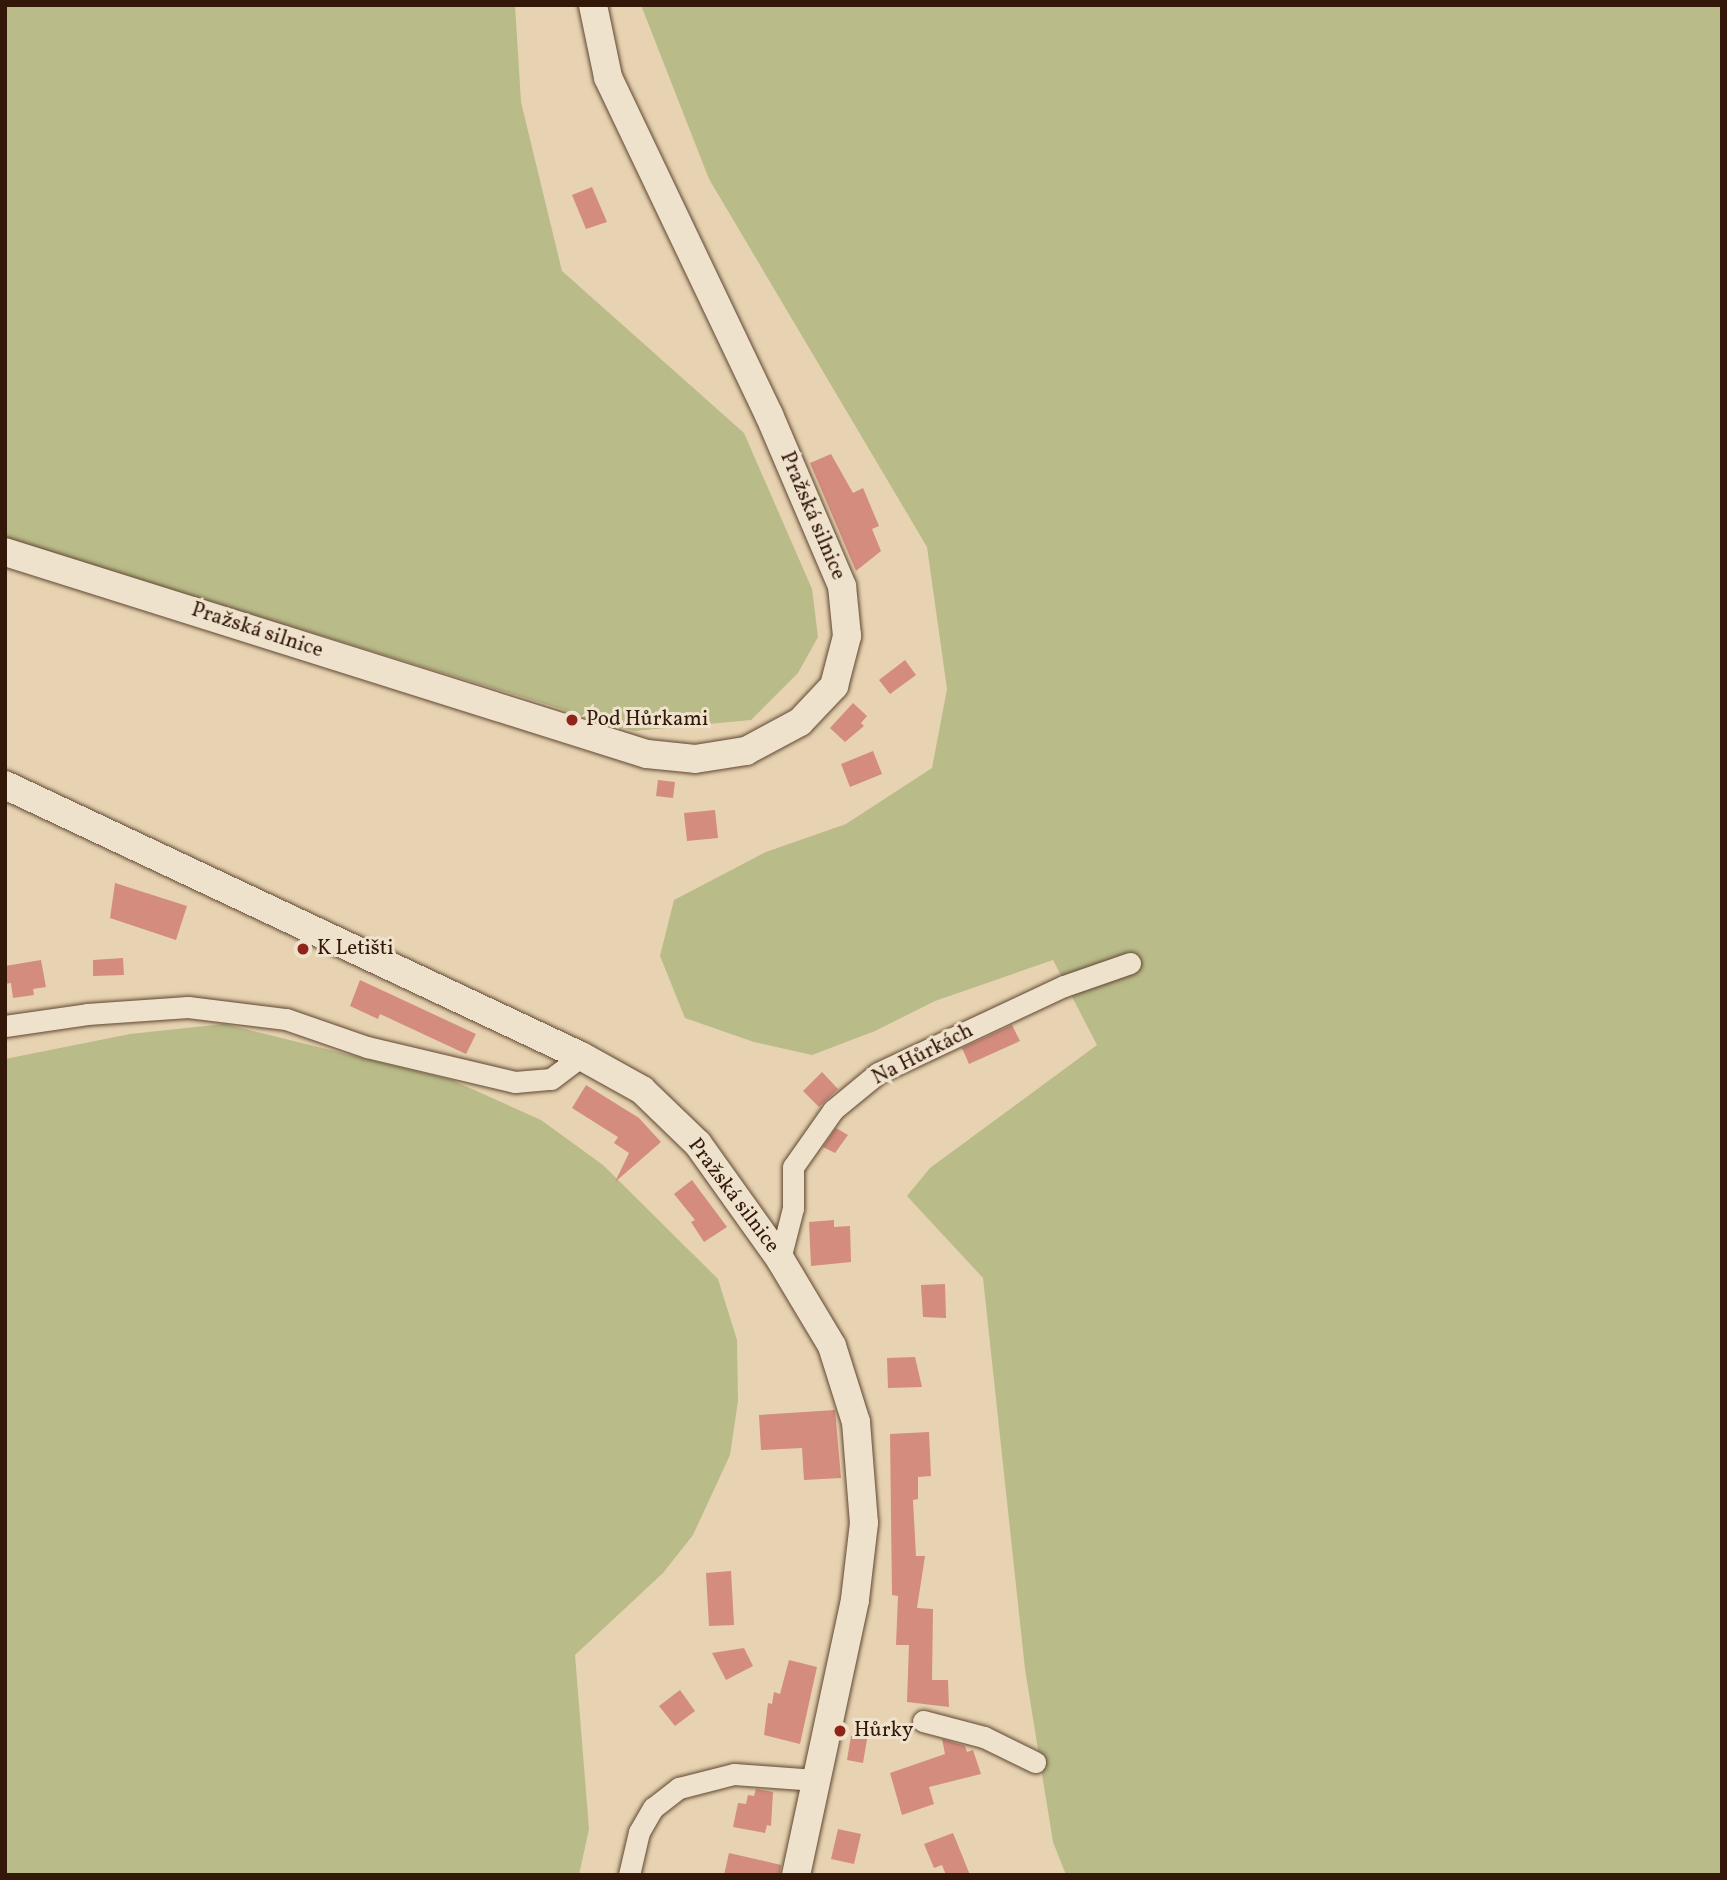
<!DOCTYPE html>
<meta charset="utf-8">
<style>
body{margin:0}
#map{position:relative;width:1727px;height:1880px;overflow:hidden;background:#e7d3b1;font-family:Vollkorn,serif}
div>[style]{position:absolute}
.green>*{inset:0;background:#b9bb89}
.building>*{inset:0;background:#d38c7d}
.roads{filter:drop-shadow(0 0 2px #604733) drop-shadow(0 0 2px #604733)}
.minor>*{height:21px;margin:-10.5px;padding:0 10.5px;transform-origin:10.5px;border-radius:10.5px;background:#efe2cc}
.tertiary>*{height:28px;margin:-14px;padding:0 14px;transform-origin:14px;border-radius:14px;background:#efe2cc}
.dots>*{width:19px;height:19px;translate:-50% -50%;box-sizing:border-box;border:4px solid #efe2cc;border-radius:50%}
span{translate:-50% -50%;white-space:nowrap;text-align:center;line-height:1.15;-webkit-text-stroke:6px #efe2cc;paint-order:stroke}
.street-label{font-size:21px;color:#331809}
.poi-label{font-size:21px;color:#331809}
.left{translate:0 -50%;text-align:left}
.frame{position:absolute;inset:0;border:7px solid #331809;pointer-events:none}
</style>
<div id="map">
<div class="green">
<div style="clip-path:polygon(5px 5px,515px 5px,521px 102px,562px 271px,744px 433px,812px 589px,818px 637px,798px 673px,751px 720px,634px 731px,5px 539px)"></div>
<div style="clip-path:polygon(641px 5px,1722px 5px,1722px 1875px,1066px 1875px,1053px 1842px,1025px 1669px,983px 1278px,907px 1196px,930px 1168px,1097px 1045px,1053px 960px,935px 1001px,875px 1031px,812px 1055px,754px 1042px,685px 1018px,660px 956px,674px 900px,766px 852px,846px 824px,932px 768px,947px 689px,927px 547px,709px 179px)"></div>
<div style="clip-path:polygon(224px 1024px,452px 1080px,541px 1120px,603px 1165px,718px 1279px,737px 1340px,738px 1401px,730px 1455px,693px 1535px,663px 1573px,575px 1655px,589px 1829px,579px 1875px,5px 1875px,5px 1059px,130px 1034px)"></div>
</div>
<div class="building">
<div style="clip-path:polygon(592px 187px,607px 222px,586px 229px,572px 195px)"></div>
<div style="clip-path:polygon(831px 454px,853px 493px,863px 488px,879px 526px,872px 529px,881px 551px,856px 571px,810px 463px)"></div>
<div style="clip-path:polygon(905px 660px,916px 675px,890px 694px,879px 680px)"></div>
<div style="clip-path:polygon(853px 703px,867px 716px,861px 723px,864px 726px,845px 742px,830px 728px)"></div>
<div style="clip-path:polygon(873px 751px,882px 774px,850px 787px,841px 764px)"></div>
<div style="clip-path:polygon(658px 780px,675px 782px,673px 798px,656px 796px)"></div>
<div style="clip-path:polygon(715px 810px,718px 838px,687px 841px,684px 813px)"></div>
<div style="clip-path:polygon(115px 883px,187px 906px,176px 940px,110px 918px)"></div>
<div style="clip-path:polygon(123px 958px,124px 975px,93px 976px,93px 960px)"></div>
<div style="clip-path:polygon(41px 960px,46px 987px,33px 989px,34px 995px,13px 998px,11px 983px,5px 984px,5px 966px)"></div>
<div style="clip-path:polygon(360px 980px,476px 1034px,466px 1054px,380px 1014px,378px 1019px,350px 1006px)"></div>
<div style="clip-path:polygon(1012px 1025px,1020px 1041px,969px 1064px,962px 1048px)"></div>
<div style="clip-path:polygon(822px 1072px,838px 1089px,819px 1107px,803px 1091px)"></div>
<div style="clip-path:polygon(586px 1085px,639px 1118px,661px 1142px,615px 1182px,629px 1153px,614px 1143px,618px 1137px,572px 1108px)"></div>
<div style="clip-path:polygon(836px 1128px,848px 1135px,835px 1153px,823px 1147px)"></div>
<div style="clip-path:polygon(692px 1180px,727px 1227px,704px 1242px,691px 1222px,695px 1220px,674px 1194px)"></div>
<div style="clip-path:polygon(834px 1220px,834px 1227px,850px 1226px,851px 1262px,811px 1266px,809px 1222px)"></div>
<div style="clip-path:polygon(945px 1284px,946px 1318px,923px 1317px,921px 1285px)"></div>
<div style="clip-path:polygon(915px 1357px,922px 1387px,888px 1388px,887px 1358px)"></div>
<div style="clip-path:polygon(835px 1410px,841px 1478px,804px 1480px,802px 1448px,761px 1450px,759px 1415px)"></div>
<div style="clip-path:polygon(929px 1432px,931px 1476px,918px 1477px,918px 1499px,913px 1500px,916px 1556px,925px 1556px,917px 1608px,933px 1609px,932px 1680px,948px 1680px,949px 1707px,907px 1702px,909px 1645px,896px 1645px,898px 1596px,892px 1595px,890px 1434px)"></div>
<div style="clip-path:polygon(731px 1571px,734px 1625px,709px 1626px,706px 1573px)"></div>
<div style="clip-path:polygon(744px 1648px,753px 1666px,726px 1680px,712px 1653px)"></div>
<div style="clip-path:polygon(789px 1660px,817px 1667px,800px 1744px,764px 1735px,768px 1703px,772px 1704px,774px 1692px,780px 1694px)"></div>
<div style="clip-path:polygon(680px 1690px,695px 1711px,675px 1726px,659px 1706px)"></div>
<div style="clip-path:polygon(851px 1736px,867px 1739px,863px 1763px,847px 1760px)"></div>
<div style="clip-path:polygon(942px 1739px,965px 1746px,967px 1752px,973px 1750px,981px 1774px,929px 1787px,934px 1804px,902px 1815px,890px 1773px,945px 1754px)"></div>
<div style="clip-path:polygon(756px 1789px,773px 1792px,771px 1826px,767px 1825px,765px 1833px,733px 1827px,738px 1803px,746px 1804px,748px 1795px,754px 1796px)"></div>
<div style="clip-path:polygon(838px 1829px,861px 1834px,854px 1864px,831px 1859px)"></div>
<div style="clip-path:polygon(953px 1833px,970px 1875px,946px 1875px,942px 1865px,934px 1868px,924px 1844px)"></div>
<div style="clip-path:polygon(729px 1853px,781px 1865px,780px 1875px,724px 1875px)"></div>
</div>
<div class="roads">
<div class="minor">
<div style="left:5px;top:1026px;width:83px;rotate:-8.3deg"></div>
<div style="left:87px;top:1014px;width:101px;rotate:-4deg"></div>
<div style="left:188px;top:1007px;width:99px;rotate:7deg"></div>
<div style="left:286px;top:1019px;width:86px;rotate:19.1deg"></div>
<div style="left:367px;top:1047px;width:152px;rotate:13.3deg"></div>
<div style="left:515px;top:1082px;width:36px;rotate:-5deg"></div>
<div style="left:551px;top:1079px;width:38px;rotate:-37deg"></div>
<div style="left:780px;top:1259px;width:53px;rotate:-75.7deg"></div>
<div style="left:793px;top:1208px;width:41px;rotate:-90deg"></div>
<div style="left:793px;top:1167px;width:70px;rotate:-54.9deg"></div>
<div style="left:833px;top:1110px;width:58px;rotate:-39.4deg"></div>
<div style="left:878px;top:1073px;width:205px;rotate:-25.1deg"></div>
<div style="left:1064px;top:986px;width:70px;rotate:-19.2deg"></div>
<div style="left:923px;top:1721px;width:63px;rotate:14.7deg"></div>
<div style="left:984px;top:1737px;width:57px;rotate:26.1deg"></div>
<div style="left:629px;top:1875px;width:44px;rotate:-76.9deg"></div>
<div style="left:639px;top:1832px;width:28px;rotate:-60deg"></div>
<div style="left:653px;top:1808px;width:33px;rotate:-38deg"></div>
<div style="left:679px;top:1788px;width:57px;rotate:-14.3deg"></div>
<div style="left:734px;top:1774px;width:82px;rotate:4.2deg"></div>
</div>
<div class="tertiary">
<div style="left:5px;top:552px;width:673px;rotate:17.47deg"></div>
<div style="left:647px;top:754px;width:48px;rotate:5.9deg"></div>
<div style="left:695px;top:759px;width:52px;rotate:-8.9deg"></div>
<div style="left:746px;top:751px;width:61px;rotate:-28.2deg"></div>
<div style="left:800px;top:722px;width:50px;rotate:-46.6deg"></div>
<div style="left:834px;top:686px;width:52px;rotate:-75.4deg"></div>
<div style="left:847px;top:636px;width:50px;rotate:-95.7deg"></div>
<div style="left:842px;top:586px;width:186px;rotate:-113.1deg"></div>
<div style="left:769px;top:415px;width:374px;rotate:-115.5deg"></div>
<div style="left:608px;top:77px;width:74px;rotate:-101.8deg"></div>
<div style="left:5px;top:785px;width:637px;rotate:25.2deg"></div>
<div style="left:581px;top:1056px;width:70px;rotate:29.1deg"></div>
<div style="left:642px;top:1090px;width:78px;rotate:44deg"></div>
<div style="left:698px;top:1144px;width:141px;rotate:54.5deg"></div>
<div style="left:780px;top:1259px;width:101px;rotate:59.1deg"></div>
<div style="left:832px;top:1346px;width:80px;rotate:72.5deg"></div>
<div style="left:856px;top:1422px;width:101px;rotate:85.5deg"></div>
<div style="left:864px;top:1523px;width:78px;rotate:96.7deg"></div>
<div style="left:855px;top:1600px;width:281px;rotate:102.1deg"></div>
</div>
</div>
<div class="dots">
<div style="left:572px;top:720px;background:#8f2418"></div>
<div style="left:303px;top:949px;background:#8f2418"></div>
<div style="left:840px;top:1731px;background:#8f2418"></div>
</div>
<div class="street-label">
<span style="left:812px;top:516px;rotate:67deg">Pražská silnice</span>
<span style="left:257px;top:631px;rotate:18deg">Pražská silnice</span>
<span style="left:923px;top:1055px;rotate:-27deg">Na Hůrkách</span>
<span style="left:733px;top:1196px;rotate:53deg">Pražská silnice</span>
</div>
<div class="poi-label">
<span class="left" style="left:586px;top:720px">Pod Hůrkami</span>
<span class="left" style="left:317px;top:949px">K Letišti</span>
<span class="left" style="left:854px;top:1731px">Hůrky</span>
</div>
<div class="frame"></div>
</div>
